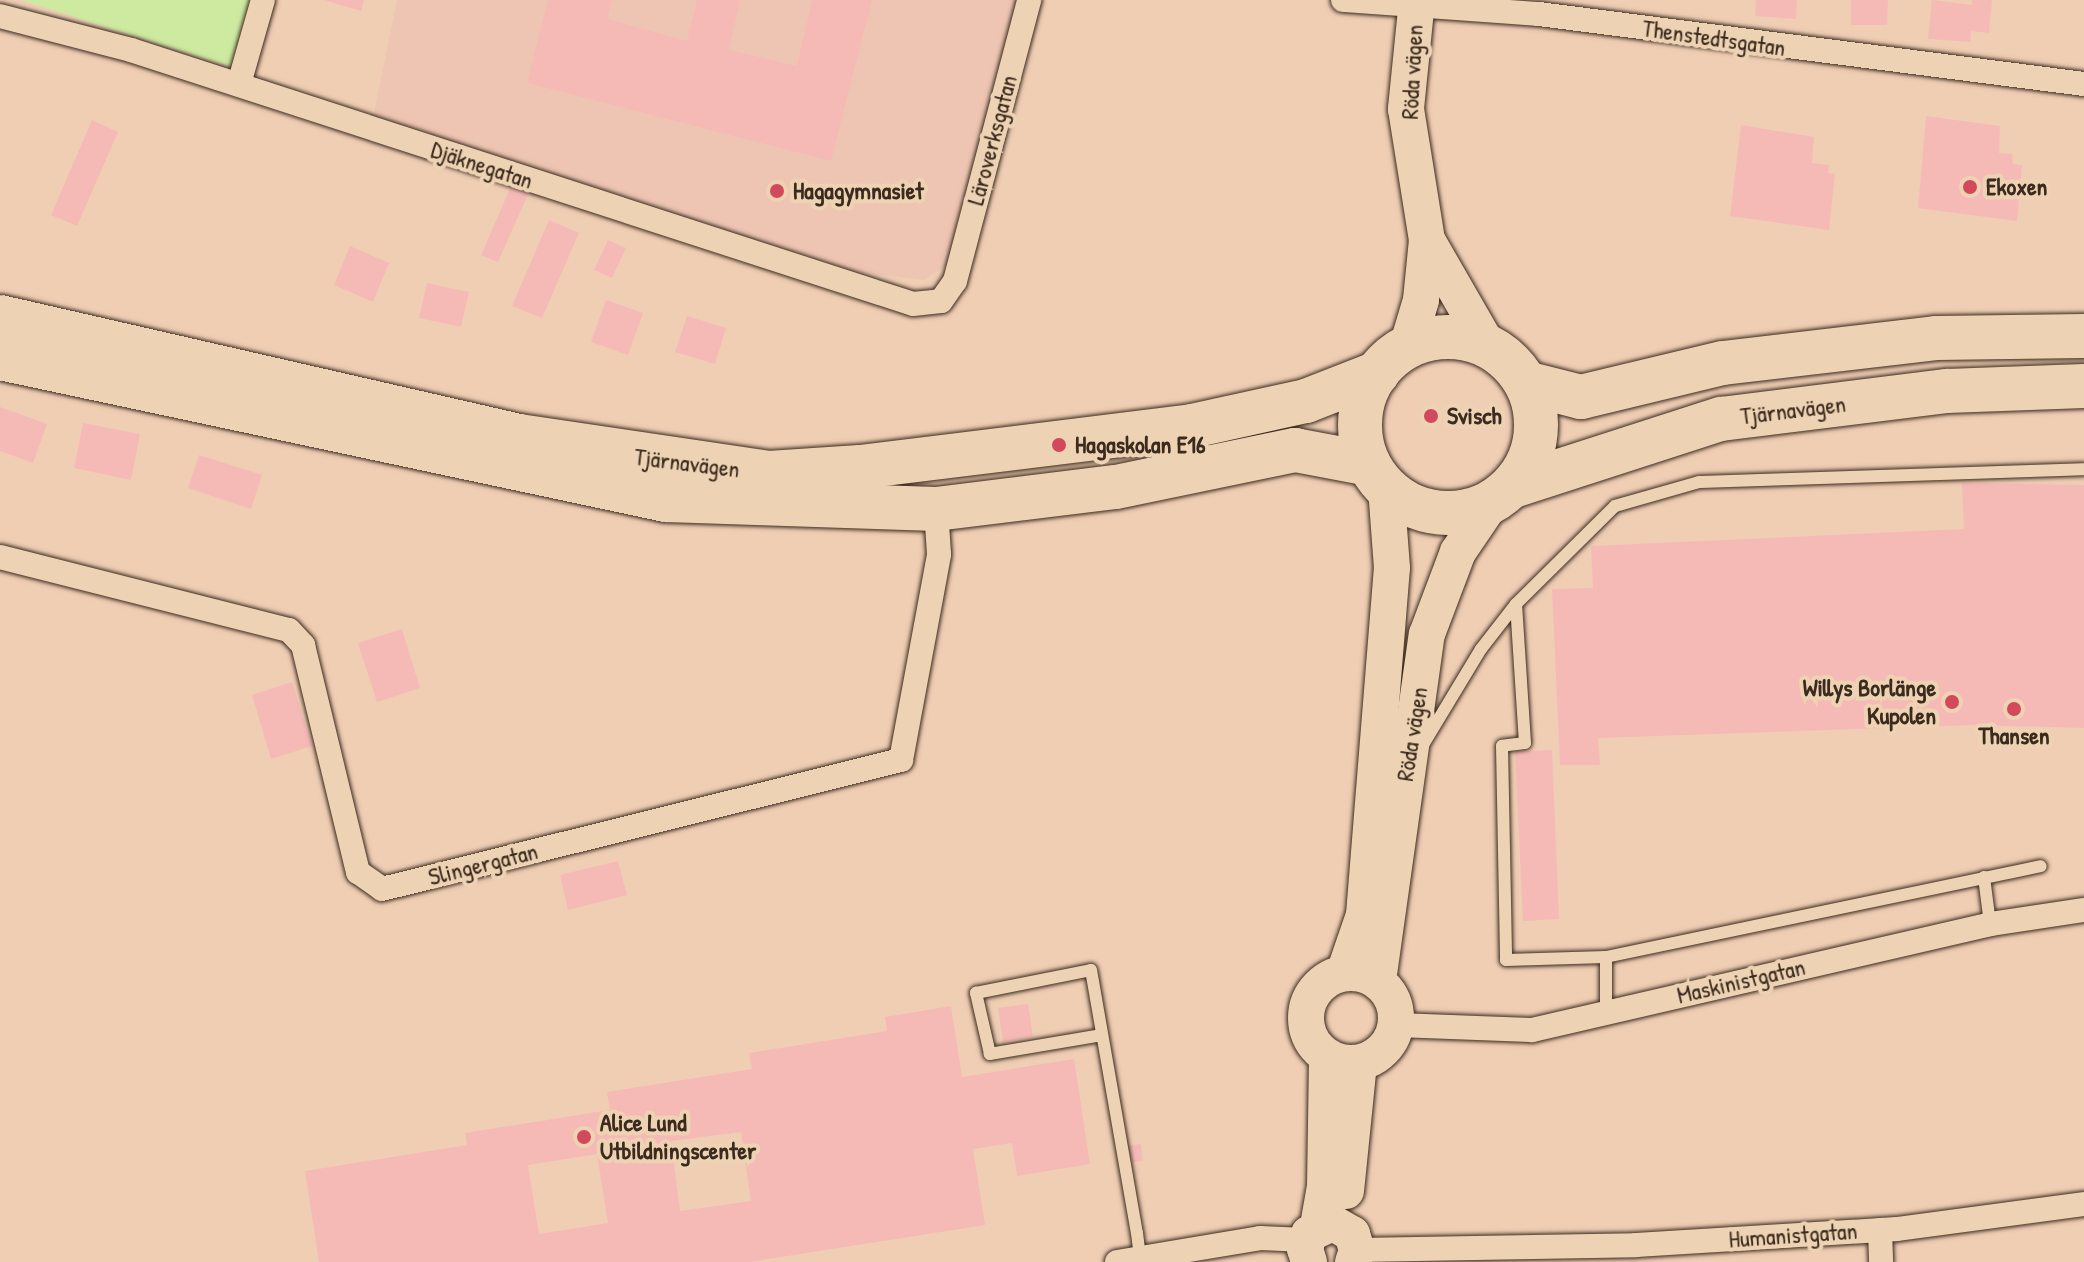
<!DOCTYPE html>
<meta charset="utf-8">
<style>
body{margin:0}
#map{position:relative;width:2084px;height:1262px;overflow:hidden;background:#efceb4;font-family:"Patrick Hand",sans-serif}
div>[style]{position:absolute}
.built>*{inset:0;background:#edc5b2}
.green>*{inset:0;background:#ceeaa1}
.building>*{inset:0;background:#f6bab6}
.roads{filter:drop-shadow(0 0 2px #3b2a1e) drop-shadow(0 0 2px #3b2a1e)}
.lane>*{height:12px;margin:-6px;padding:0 6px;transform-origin:6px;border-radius:6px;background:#edd3b4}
.street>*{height:24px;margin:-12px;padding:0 12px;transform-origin:12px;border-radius:12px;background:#edd3b4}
.secondary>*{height:36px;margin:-18px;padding:0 18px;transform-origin:18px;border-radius:18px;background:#edd3b4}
.secondary>.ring{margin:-18px;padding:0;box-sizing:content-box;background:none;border:36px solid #edd3b4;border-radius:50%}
.highway>*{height:44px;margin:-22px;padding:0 22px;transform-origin:22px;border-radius:22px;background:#edd3b4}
.highway>.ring{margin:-22px;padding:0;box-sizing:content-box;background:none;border:44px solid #edd3b4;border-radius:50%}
.dots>*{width:22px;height:22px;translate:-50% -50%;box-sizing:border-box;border:4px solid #edd3b4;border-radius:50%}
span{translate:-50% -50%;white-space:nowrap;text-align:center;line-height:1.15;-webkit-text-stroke:8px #edd3b4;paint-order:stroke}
.street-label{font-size:24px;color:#3b2a1e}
.poi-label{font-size:24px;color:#3b2a1e;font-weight:700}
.left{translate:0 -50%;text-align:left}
.right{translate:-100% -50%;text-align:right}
</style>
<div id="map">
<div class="built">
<div style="clip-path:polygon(397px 0,1020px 0,948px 264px,924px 280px,805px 266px,373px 118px)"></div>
</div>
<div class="green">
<div style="clip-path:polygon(21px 0,256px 0,234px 68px)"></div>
</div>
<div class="building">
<div style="clip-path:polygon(324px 0,364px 0,361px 11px)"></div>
<div style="clip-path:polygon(548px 0,612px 0,607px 19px,687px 41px,697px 0,740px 0,729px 50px,797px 66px,812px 0,872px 0,831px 161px,527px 83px)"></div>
<div style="clip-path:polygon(1756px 0,1797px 0,1796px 19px,1755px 16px)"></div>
<div style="clip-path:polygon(1851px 0,1888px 0,1887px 25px,1851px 25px)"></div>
<div style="clip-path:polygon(1932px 0,1972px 5px,1972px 0,1992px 0,1989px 33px,1971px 31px,1970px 42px,1928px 39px)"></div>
<div style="clip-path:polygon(1926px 116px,2000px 126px,1999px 153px,2012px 154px,2013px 164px,2022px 165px,2017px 221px,1918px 208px)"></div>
<div style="clip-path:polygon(92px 120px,118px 132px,77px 226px,51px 215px)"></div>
<div style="clip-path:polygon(1741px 125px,1814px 137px,1812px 163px,1829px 165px,1828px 173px,1835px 174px,1829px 230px,1730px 216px)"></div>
<div style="clip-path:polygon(512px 184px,529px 192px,498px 262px,481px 255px)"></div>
<div style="clip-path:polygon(549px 220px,579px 233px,542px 318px,512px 306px)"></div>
<div style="clip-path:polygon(608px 240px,626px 248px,612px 278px,594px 270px)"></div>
<div style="clip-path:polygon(350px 246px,389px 263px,373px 302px,334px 285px)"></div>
<div style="clip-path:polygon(427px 283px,469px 292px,461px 327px,419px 318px)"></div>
<div style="clip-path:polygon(606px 300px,643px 313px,628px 355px,591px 342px)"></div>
<div style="clip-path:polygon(687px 316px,726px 328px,715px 364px,675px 352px)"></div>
<div style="clip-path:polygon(0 407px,47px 424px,33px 463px,0 451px)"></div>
<div style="clip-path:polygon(83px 423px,140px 434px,131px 480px,74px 468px)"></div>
<div style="clip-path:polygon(199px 455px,262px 475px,251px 509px,188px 488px)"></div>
<div style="clip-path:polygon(1962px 483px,2084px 485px,2084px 728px,1972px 725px,1598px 738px,1600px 765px,1560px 765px,1552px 589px,1593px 588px,1591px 546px,1964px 529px)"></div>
<div style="clip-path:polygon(402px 629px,420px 688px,377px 702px,358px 643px)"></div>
<div style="clip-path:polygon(292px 682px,312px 746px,271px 759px,252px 695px)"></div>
<div style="clip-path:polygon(1552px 750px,1559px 919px,1523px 921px,1515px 752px)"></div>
<div style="clip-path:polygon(618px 861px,627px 895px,568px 910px,560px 875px)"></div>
<div style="clip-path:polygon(1028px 1004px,1033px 1037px,1003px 1042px,998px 1008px)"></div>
<div style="clip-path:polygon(evenodd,951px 1006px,962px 1077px,1074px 1059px,1090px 1164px,1017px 1176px,1012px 1143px,973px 1149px,985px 1225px,750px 1262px,319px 1262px,305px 1171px,467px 1145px,465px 1133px,610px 1110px,607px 1092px,752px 1069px,749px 1053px,887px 1031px,885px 1017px,951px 1006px,741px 1132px,751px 1201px,680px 1211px,671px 1141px,741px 1132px,951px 1006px,597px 1154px,608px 1223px,539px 1234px,528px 1165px,597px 1154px)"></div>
<div style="clip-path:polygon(1141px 1144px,1143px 1161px,1128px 1163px,1126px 1146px)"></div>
</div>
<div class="roads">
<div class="lane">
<div style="left:1516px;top:604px;width:139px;rotate:86.3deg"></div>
<div style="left:1525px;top:743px;width:23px;rotate:173deg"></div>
<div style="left:1502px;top:746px;width:214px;rotate:88.9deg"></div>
<div style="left:1506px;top:960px;width:100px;rotate:-1.7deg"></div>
<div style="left:1606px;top:957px;width:444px;rotate:-11.8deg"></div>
<div style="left:1423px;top:745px;width:112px;rotate:-58.9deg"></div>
<div style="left:1481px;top:649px;width:57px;rotate:-52.1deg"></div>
<div style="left:1516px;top:604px;width:139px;rotate:-44.7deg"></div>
<div style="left:1615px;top:506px;width:87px;rotate:-15.9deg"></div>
<div style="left:1699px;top:482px;width:385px;rotate:-1.9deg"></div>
<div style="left:1984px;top:877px;width:47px;rotate:82.7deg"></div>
<div style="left:1606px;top:1009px;width:52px;rotate:-90deg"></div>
<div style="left:1102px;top:1035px;width:114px;rotate:170.4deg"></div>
<div style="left:990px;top:1054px;width:63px;rotate:-102.9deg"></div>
<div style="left:976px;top:993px;width:117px;rotate:-11.3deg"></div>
<div style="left:1091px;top:970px;width:267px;rotate:80.1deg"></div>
<div style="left:1137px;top:1233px;width:24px;rotate:83deg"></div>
</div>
<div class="street">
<div style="left:1343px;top:0;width:196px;rotate:4.1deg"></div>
<div style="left:1539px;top:14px;width:549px;rotate:7.32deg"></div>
<div style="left:0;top:16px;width:135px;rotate:14.5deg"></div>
<div style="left:131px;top:50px;width:822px;rotate:17.99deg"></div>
<div style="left:913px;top:304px;width:28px;rotate:-6deg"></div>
<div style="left:941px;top:301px;width:24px;rotate:-55deg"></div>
<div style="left:955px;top:281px;width:291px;rotate:-75.2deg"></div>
<div style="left:239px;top:84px;width:87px;rotate:-74.1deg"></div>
<div style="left:0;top:557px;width:298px;rotate:14.2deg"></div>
<div style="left:289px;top:630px;width:21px;rotate:47deg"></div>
<div style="left:303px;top:645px;width:234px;rotate:76.4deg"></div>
<div style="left:358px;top:872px;width:29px;rotate:35deg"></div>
<div style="left:382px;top:889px;width:535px;rotate:-13.96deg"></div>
<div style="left:901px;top:760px;width:209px;rotate:-79.5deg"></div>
<div style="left:939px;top:554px;width:45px;rotate:-93.8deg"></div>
<div style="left:1396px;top:1025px;width:136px;rotate:2.1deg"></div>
<div style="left:1532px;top:1030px;width:470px;rotate:-13deg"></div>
<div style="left:1990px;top:924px;width:95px;rotate:-8.5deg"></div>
<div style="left:1880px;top:1230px;width:32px;rotate:88deg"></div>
<div style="left:1357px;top:1250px;width:279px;rotate:-1deg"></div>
<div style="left:1636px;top:1245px;width:261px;rotate:-3.5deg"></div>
<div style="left:1897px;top:1229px;width:189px;rotate:-7.6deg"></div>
<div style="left:1117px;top:1262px;width:145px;rotate:-9.5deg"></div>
<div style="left:1260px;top:1238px;width:46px;rotate:2.5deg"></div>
</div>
<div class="secondary">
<div style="left:1417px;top:0;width:110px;rotate:95.8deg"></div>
<div style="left:1406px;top:109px;width:133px;rotate:80.9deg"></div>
<div style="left:1427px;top:240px;width:122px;rotate:60.1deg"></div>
<div style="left:1407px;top:347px;width:49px;rotate:-73.4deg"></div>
<div style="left:1421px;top:300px;width:60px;rotate:-84.3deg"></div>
<div class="ring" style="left:1306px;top:973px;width:54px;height:54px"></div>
<div style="left:1344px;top:973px;width:61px;rotate:-71deg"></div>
<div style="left:1364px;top:915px;width:348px;rotate:-85.4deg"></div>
<div style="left:1392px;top:568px;width:80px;rotate:-94.3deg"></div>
<div style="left:1378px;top:981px;width:350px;rotate:-82deg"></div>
<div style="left:1427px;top:634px;width:88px;rotate:-69.3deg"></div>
<div style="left:1458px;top:552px;width:60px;rotate:-55.8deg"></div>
<div style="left:1346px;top:1191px;width:129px;rotate:-84.2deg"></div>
<div style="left:1318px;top:1226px;width:40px;rotate:-80deg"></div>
<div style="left:1325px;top:1187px;width:130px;rotate:-89.1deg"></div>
<div style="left:1309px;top:1262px;width:14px;rotate:-107deg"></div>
<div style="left:1305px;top:1249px;width:16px;rotate:-75deg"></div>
<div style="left:1309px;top:1234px;width:26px;rotate:-25deg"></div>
<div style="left:1333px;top:1223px;width:22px;rotate:30deg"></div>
<div style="left:1352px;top:1234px;width:17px;rotate:73deg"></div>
<div style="left:1357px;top:1250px;width:13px;rotate:108deg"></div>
</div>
<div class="highway">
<div style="left:0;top:317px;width:532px;rotate:12.91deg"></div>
<div style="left:519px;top:436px;width:253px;rotate:8.4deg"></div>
<div style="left:769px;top:473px;width:91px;rotate:-3.8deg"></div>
<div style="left:860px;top:467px;width:335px;rotate:-7deg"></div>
<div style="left:1192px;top:426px;width:117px;rotate:-12.4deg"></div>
<div style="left:1306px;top:401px;width:77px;rotate:-21.3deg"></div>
<div class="ring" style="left:1360px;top:337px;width:132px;height:132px"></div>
<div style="left:0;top:358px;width:681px;rotate:12.04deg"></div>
<div style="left:666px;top:500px;width:270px;rotate:1.9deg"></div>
<div style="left:936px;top:509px;width:181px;rotate:-7deg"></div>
<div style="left:1116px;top:487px;width:183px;rotate:-11.7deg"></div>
<div style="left:1295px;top:450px;width:75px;rotate:10.7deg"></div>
<div style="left:1526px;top:383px;width:57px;rotate:14.3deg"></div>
<div style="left:1581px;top:397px;width:146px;rotate:-13.5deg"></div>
<div style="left:1723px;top:363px;width:214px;rotate:-6.7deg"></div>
<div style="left:1936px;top:338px;width:148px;rotate:-0.8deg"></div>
<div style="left:1513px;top:486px;width:219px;rotate:-17.9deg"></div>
<div style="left:1721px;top:419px;width:228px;rotate:-7.1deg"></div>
<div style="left:1947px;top:391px;width:137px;rotate:-2.1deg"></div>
</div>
</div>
<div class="dots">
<div style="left:1970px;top:187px;background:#d1495b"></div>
<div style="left:777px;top:191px;background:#d1495b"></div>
<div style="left:1431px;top:416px;background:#d1495b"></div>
<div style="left:1059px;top:445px;background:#d1495b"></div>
<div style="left:1952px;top:702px;background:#d1495b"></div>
<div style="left:2014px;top:709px;background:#d1495b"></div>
<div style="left:584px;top:1137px;background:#d1495b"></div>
</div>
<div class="street-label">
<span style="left:1714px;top:38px;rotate:8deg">Thenstedtsgatan</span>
<span style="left:1412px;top:72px;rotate:-87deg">Röda vägen</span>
<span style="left:992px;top:140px;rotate:-75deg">Läroverksgatan</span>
<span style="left:482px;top:165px;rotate:18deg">Djäknegatan</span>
<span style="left:1793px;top:410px;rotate:-7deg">Tjärnavägen</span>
<span style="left:687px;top:463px;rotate:7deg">Tjärnavägen</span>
<span style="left:1412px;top:734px;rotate:-81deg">Röda vägen</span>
<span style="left:483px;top:864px;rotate:-14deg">Slingergatan</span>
<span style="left:1741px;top:981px;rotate:-13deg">Maskinistgatan</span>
<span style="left:1793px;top:1235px;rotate:-4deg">Humanistgatan</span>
</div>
<div class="poi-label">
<span class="left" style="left:1986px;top:187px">Ekoxen</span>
<span class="left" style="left:793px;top:191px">Hagagymnasiet</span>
<span class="left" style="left:1447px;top:416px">Svisch</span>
<span class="left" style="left:1075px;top:445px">Hagaskolan E16</span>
<span class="right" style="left:1936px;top:702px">Willys Borlänge<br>Kupolen</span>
<span style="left:2014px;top:736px">Thansen</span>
<span class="left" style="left:600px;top:1137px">Alice Lund<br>Utbildningscenter</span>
</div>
</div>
